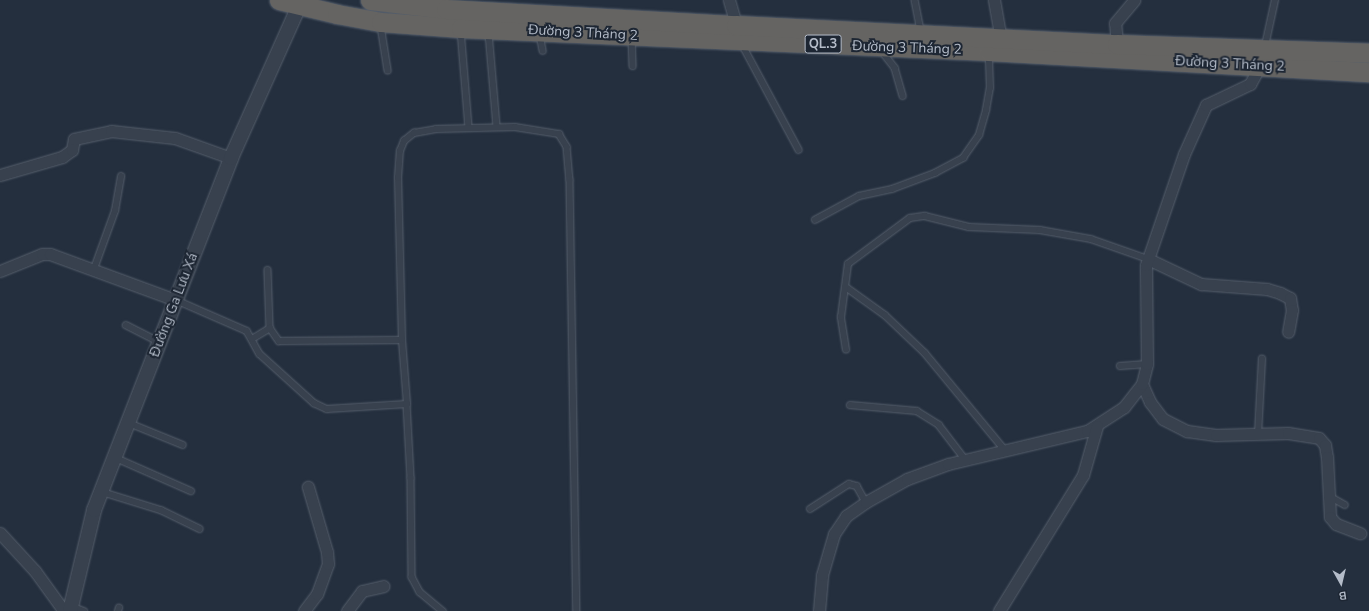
<!DOCTYPE html>
<meta charset="utf-8">
<style>
body{margin:0}
#map{position:relative;width:1369px;height:611px;overflow:hidden;background:#242f3e;font-family:"Nunito Sans",sans-serif}
div>[style]{position:absolute}
.roads{filter:drop-shadow(0 0 1px #565f6c) drop-shadow(0 0 1px #565f6c)}
.service>*{height:5.5px;margin:-2.75px;padding:0 2.75px;transform-origin:2.75px;border-radius:2.75px;background:#38414e}
.minor>*{height:11px;margin:-5.5px;padding:0 5.5px;transform-origin:5.5px;border-radius:5.5px;background:#38414e}
.tertiary>*{height:14px;margin:-7px;padding:0 7px;transform-origin:7px;border-radius:7px;background:#38414e}
.trunk>*{height:19px;margin:-9.5px;padding:0 9.5px;transform-origin:9.5px;border-radius:9.5px;background:#656462}
span{translate:-50% -50%;white-space:nowrap;text-align:center;line-height:1.15;-webkit-text-stroke:4px #1d2633;paint-order:stroke}
.shield-label span{padding:1px 3px;background:#1d2633;border:1px solid;border-radius:3px;-webkit-text-stroke-width:0}
.shield-label{font-size:13px;color:#b4bcc9;font-weight:700}
.street-label{font-size:14px;color:#b4bcc9}
.north{position:absolute;left:1321px;top:563px;width:40px;height:40px;-webkit-text-stroke:3px #1d2633;paint-order:stroke;rotate:172deg;font-size:11px;font-weight:700;line-height:16px;text-align:center;color:#b4bcc9}
.north::after{content:'';display:block;margin:auto;width:14px;height:18px;background:#b4bcc9;clip-path:polygon(50% 0,100% 100%,50% 72%,0 100%)}
</style>
<div id="map">
<div class="roads">
<div class="service">
<div style="left:915px;top:0;width:33px;rotate:79deg"></div>
<div style="left:381px;top:26px;width:45px;rotate:81deg"></div>
<div style="left:461px;top:30px;width:98px;rotate:85.3deg"></div>
<div style="left:489px;top:33px;width:93px;rotate:85.1deg"></div>
<div style="left:540px;top:35px;width:16px;rotate:79deg"></div>
<div style="left:632px;top:37px;width:29px;rotate:88deg"></div>
<div style="left:742px;top:44px;width:120px;rotate:61.7deg"></div>
<div style="left:1265px;top:46px;width:47px;rotate:-77.7deg"></div>
<div style="left:881px;top:50px;width:23px;rotate:52deg"></div>
<div style="left:895px;top:68px;width:29px;rotate:74deg"></div>
<div style="left:815px;top:220px;width:50px;rotate:-28.6deg"></div>
<div style="left:859px;top:196px;width:34px;rotate:-12deg"></div>
<div style="left:892px;top:189px;width:46px;rotate:-20.4deg"></div>
<div style="left:935px;top:173px;width:32px;rotate:-28deg"></div>
<div style="left:963px;top:158px;width:28px;rotate:-55deg"></div>
<div style="left:979px;top:135px;width:26px;rotate:-74deg"></div>
<div style="left:986px;top:110px;width:22px;rotate:-80deg"></div>
<div style="left:990px;top:88px;width:35px;rotate:-92deg"></div>
<div style="left:94px;top:269px;width:62px;rotate:-70.1deg"></div>
<div style="left:115px;top:211px;width:35px;rotate:-80deg"></div>
<div style="left:268px;top:270px;width:58px;rotate:88deg"></div>
<div style="left:270px;top:328px;width:16px;rotate:55deg"></div>
<div style="left:279px;top:341px;width:123px;rotate:-0.5deg"></div>
<div style="left:846px;top:287px;width:48px;rotate:35.7deg"></div>
<div style="left:885px;top:315px;width:55px;rotate:43.5deg"></div>
<div style="left:925px;top:353px;width:126px;rotate:50.5deg"></div>
<div style="left:176px;top:300px;width:77px;rotate:23.6deg"></div>
<div style="left:247px;top:331px;width:26px;rotate:61deg"></div>
<div style="left:260px;top:354px;width:73px;rotate:42.2deg"></div>
<div style="left:314px;top:403px;width:14px;rotate:25deg"></div>
<div style="left:327px;top:409px;width:80px;rotate:-3.6deg"></div>
<div style="left:407px;top:404px;width:64px;rotate:-94.5deg"></div>
<div style="left:402px;top:340px;width:162px;rotate:-91.4deg"></div>
<div style="left:398px;top:178px;width:27px;rotate:-86deg"></div>
<div style="left:400px;top:151px;width:11px;rotate:-68deg"></div>
<div style="left:404px;top:141px;width:13px;rotate:-39deg"></div>
<div style="left:414px;top:133px;width:22px;rotate:-10deg"></div>
<div style="left:436px;top:129px;width:79px;rotate:-1.5deg"></div>
<div style="left:515px;top:127px;width:45px;rotate:9deg"></div>
<div style="left:559px;top:134px;width:15px;rotate:58deg"></div>
<div style="left:567px;top:147px;width:33px;rotate:85deg"></div>
<div style="left:570px;top:180px;width:431px;rotate:89.1deg"></div>
<div style="left:126px;top:325px;width:36px;rotate:27deg"></div>
<div style="left:252px;top:339px;width:21px;rotate:-31deg"></div>
<div style="left:846px;top:350px;width:33px;rotate:-99deg"></div>
<div style="left:841px;top:317px;width:53px;rotate:-82.5deg"></div>
<div style="left:848px;top:264px;width:77px;rotate:-36.6deg"></div>
<div style="left:910px;top:218px;width:15px;rotate:-8deg"></div>
<div style="left:925px;top:216px;width:45px;rotate:14deg"></div>
<div style="left:969px;top:227px;width:71px;rotate:2.4deg"></div>
<div style="left:1040px;top:230px;width:52px;rotate:10deg"></div>
<div style="left:1091px;top:239px;width:60px;rotate:19.3deg"></div>
<div style="left:1120px;top:366px;width:27px;rotate:-4deg"></div>
<div style="left:407px;top:404px;width:74px;rotate:86.9deg"></div>
<div style="left:411px;top:478px;width:99px;rotate:89.4deg"></div>
<div style="left:412px;top:577px;width:17px;rotate:62deg"></div>
<div style="left:420px;top:592px;width:30px;rotate:40deg"></div>
<div style="left:850px;top:405px;width:67px;rotate:5.1deg"></div>
<div style="left:917px;top:411px;width:26px;rotate:32deg"></div>
<div style="left:939px;top:425px;width:43px;rotate:52.6deg"></div>
<div style="left:129px;top:423px;width:58px;rotate:22.2deg"></div>
<div style="left:1258px;top:435px;width:76px;rotate:-87deg"></div>
<div style="left:116px;top:458px;width:82px;rotate:23.7deg"></div>
<div style="left:102px;top:492px;width:62px;rotate:17deg"></div>
<div style="left:161px;top:510px;width:43px;rotate:26deg"></div>
<div style="left:1329px;top:496px;width:18px;rotate:29deg"></div>
<div style="left:810px;top:509px;width:46px;rotate:-32.7deg"></div>
<div style="left:849px;top:484px;width:8px;rotate:14deg"></div>
<div style="left:857px;top:486px;width:18px;rotate:61deg"></div>
<div style="left:71px;top:606px;width:14px;rotate:21deg"></div>
<div style="left:118px;top:611px;width:3px;rotate:-72deg"></div>
</div>
<div class="minor">
<div style="left:729px;top:0;width:26px;rotate:74deg"></div>
<div style="left:994px;top:0;width:39px;rotate:80deg"></div>
<div style="left:1117px;top:44px;width:21px;rotate:-95deg"></div>
<div style="left:1115px;top:23px;width:30px;rotate:-50deg"></div>
<div style="left:0;top:175px;width:65px;rotate:-16.2deg"></div>
<div style="left:62px;top:157px;width:12px;rotate:-35deg"></div>
<div style="left:72px;top:150px;width:11px;rotate:-80deg"></div>
<div style="left:74px;top:139px;width:38px;rotate:-12deg"></div>
<div style="left:111px;top:131px;width:64px;rotate:6.2deg"></div>
<div style="left:175px;top:138px;width:59px;rotate:19.7deg"></div>
<div style="left:1148px;top:259px;width:59px;rotate:25.3deg"></div>
<div style="left:1201px;top:284px;width:66px;rotate:4.3deg"></div>
<div style="left:1267px;top:289px;width:14px;rotate:17deg"></div>
<div style="left:1280px;top:293px;width:11px;rotate:27deg"></div>
<div style="left:1290px;top:298px;width:12px;rotate:81deg"></div>
<div style="left:1292px;top:310px;width:22px;rotate:100deg"></div>
<div style="left:0;top:271px;width:45px;rotate:-22deg"></div>
<div style="left:42px;top:254px;width:8px"></div>
<div style="left:50px;top:254px;width:134px;rotate:20.1deg"></div>
<div style="left:1142px;top:384px;width:20px;rotate:66deg"></div>
<div style="left:1150px;top:402px;width:21px;rotate:53deg"></div>
<div style="left:1163px;top:419px;width:27px;rotate:27deg"></div>
<div style="left:1187px;top:431px;width:29px;rotate:8deg"></div>
<div style="left:1216px;top:435px;width:72px;rotate:-1.6deg"></div>
<div style="left:1288px;top:433px;width:31px;rotate:9deg"></div>
<div style="left:1319px;top:438px;width:9px;rotate:49deg"></div>
<div style="left:1325px;top:445px;width:12px;rotate:81deg"></div>
<div style="left:1327px;top:457px;width:60px;rotate:87.1deg"></div>
<div style="left:1330px;top:517px;width:9px;rotate:49deg"></div>
<div style="left:1336px;top:524px;width:26px;rotate:21deg"></div>
<div style="left:0;top:533px;width:52px;rotate:47.4deg"></div>
<div style="left:35px;top:571px;width:49px;rotate:54.1deg"></div>
<div style="left:304px;top:611px;width:21px;rotate:-53deg"></div>
<div style="left:317px;top:594px;width:32px;rotate:-70deg"></div>
<div style="left:328px;top:564px;width:12px;rotate:-95deg"></div>
<div style="left:327px;top:552px;width:68px;rotate:-106.3deg"></div>
<div style="left:347px;top:611px;width:25px;rotate:-53deg"></div>
<div style="left:362px;top:591px;width:22px;rotate:-13deg"></div>
<div style="left:819px;top:611px;width:36px;rotate:-85deg"></div>
<div style="left:822px;top:575px;width:43px;rotate:-73.7deg"></div>
<div style="left:834px;top:534px;width:22px;rotate:-56deg"></div>
<div style="left:846px;top:516px;width:24px;rotate:-35deg"></div>
<div style="left:866px;top:502px;width:47px;rotate:-29.3deg"></div>
<div style="left:907px;top:479px;width:44px;rotate:-20.1deg"></div>
<div style="left:948px;top:464px;width:143px;rotate:-13.4deg"></div>
<div style="left:1087px;top:431px;width:44px;rotate:-33deg"></div>
<div style="left:1124px;top:407px;width:29px;rotate:-52deg"></div>
<div style="left:1142px;top:384px;width:21px;rotate:-76deg"></div>
<div style="left:1147px;top:364px;width:99px;rotate:-90.6deg"></div>
<div style="left:1146px;top:265px;width:117px;rotate:-71.1deg"></div>
<div style="left:1184px;top:154px;width:54px;rotate:-65.8deg"></div>
<div style="left:1206px;top:105px;width:49px;rotate:-25.5deg"></div>
<div style="left:1250px;top:84px;width:21px;rotate:-61deg"></div>
<div style="left:999px;top:611px;width:160px;rotate:-58.3deg"></div>
<div style="left:1083px;top:475px;width:51px;rotate:-74.1deg"></div>
</div>
<div class="tertiary">
<div style="left:70px;top:611px;width:104px;rotate:-76.6deg"></div>
<div style="left:94px;top:510px;width:378px;rotate:-68.7deg"></div>
<div style="left:231px;top:158px;width:167px;rotate:-65.9deg"></div>
</div>
<div class="trunk">
<div style="left:279px;top:0;width:60px;rotate:13.6deg"></div>
<div style="left:337px;top:14px;width:45px;rotate:10.3deg"></div>
<div style="left:381px;top:22px;width:80px;rotate:4.3deg"></div>
<div style="left:461px;top:28px;width:529px;rotate:2.49deg"></div>
<div style="left:989px;top:51px;width:381px;rotate:3.2deg"></div>
<div style="left:370px;top:0;width:77px;rotate:6.8deg"></div>
<div style="left:446px;top:9px;width:290px;rotate:3.2deg"></div>
<div style="left:736px;top:25px;width:381px;rotate:2.9deg"></div>
<div style="left:1117px;top:44px;width:252px;rotate:2deg"></div>
</div>
</div>
<div class="shield-label">
<span style="left:823px;top:44px">QL.3</span>
</div>
<div class="street-label">
<span style="left:583px;top:33px;rotate:3deg">Đường 3 Tháng 2</span>
<span style="left:907px;top:48px;rotate:2deg">Đường 3 Tháng 2</span>
<span style="left:1230px;top:64px;rotate:3deg">Đường 3 Tháng 2</span>
<span style="left:174px;top:305px;rotate:-69deg">Đường Ga Lưu Xá</span>
</div>
<div class="north">B</div>
</div>
